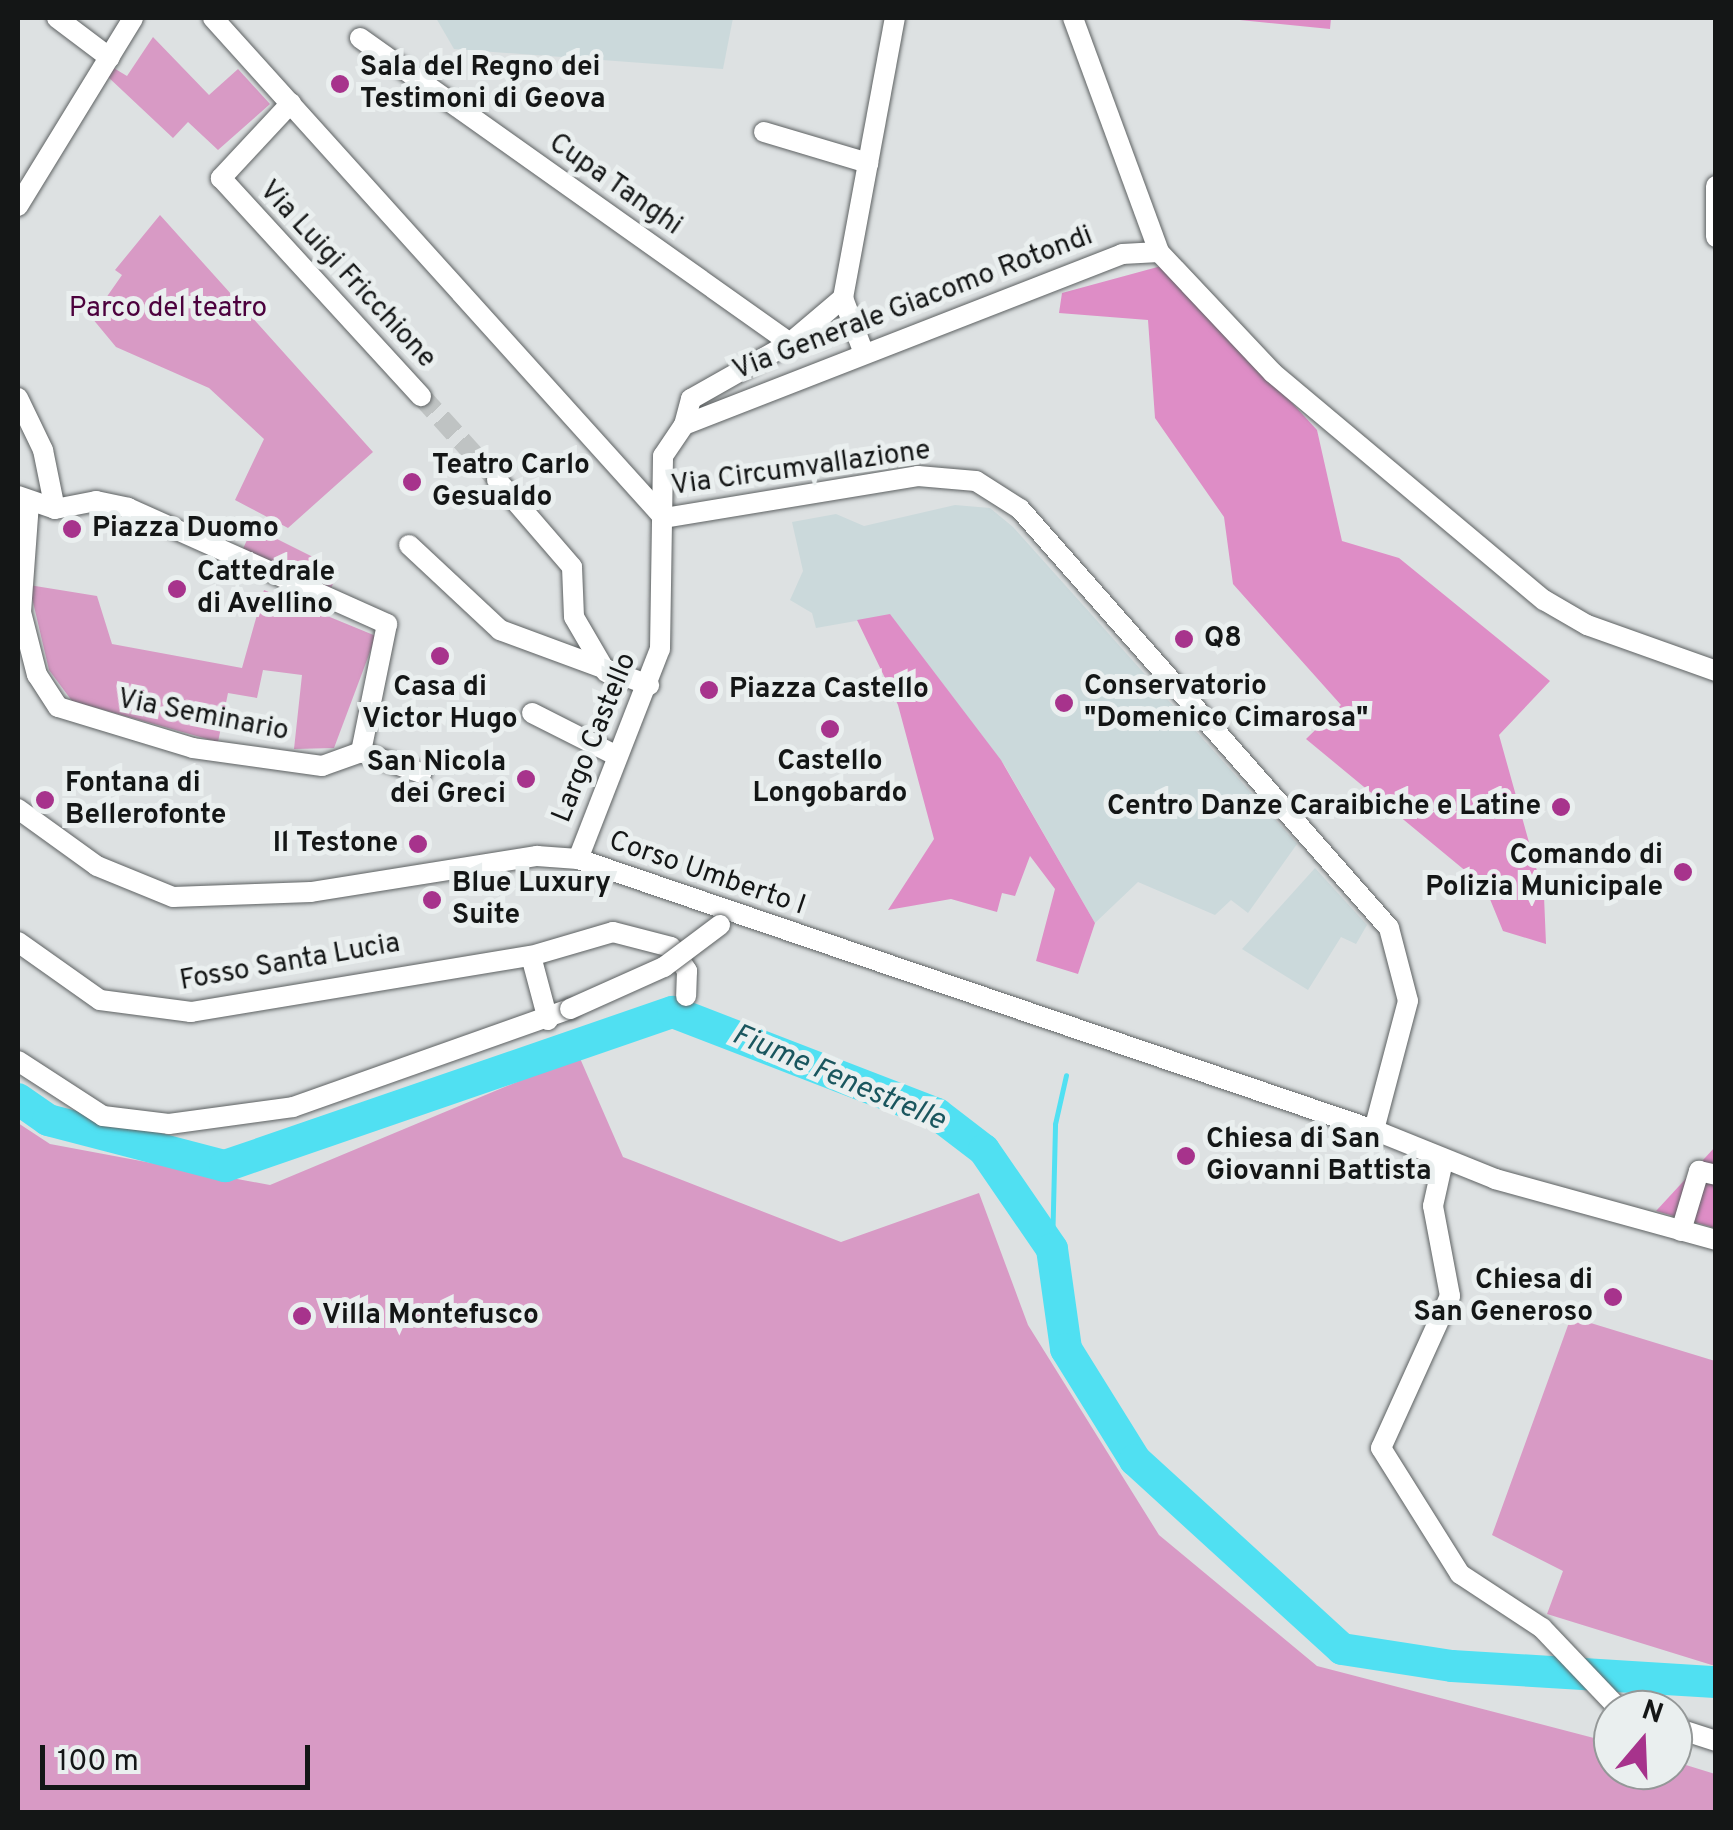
<!DOCTYPE html>
<style>
body{margin:0}
#map{position:relative;width:1733px;height:1830px;overflow:hidden;background:#dde1e2;font-family:Overpass,sans-serif}
div>[style]{position:absolute}
.built>*{inset:0;background:#cbd9db}
.green>*{inset:0;background:#d89ac5}
.forest>*{inset:0;background:#de8dc6}
.water>*{inset:0;background:#50e0f2}
.round{border-radius:50%}
.stream>*{height:5px;margin:-2.5px;padding:0 2.5px;transform-origin:2.5px;border-radius:2.5px;background:#50e0f2}
.river>*{height:32px;margin:-16px;padding:0 16px;transform-origin:16px;border-radius:16px;background:#50e0f2}
.minor-tunnel>*{height:20px;margin-top:-10px;transform-origin:0;background:repeating-linear-gradient(90deg,#bfc3c3 0 20px,transparent 0 30px)}
.roads{filter:drop-shadow(0 0 2px #5d6162) drop-shadow(0 0 2px #5d6162)}
.minor>*{height:20px;margin:-10px;padding:0 10px;transform-origin:10px;border-radius:10px;background:#fff}
.bridges{filter:drop-shadow(0 0 2px #5d6162) drop-shadow(0 0 2px #5d6162)}
.minor-bridge>*{height:20px;margin:-10px;padding:0 10px;transform-origin:10px;border-radius:10px;background:#fff}
.dots>*{width:28px;height:28px;translate:-50% -50%;box-sizing:border-box;border:5px solid #eaefef;border-radius:50%}
span{translate:-50% -50%;white-space:nowrap;text-align:center;line-height:1.15;-webkit-text-stroke:10px #eaefef;paint-order:stroke}
.poi-label{font-size:28px;color:#141616;font-weight:700}
.left{translate:0 -50%;text-align:left}
.right{translate:-100% -50%;text-align:right}
.street-label{font-size:28px;color:#141616}
.park-label{font-size:28px;color:#4c013d}
.water-label{font-size:30px;color:#1a565e;font-style:italic}
.frame{position:absolute;inset:0;border:20px solid #141616;pointer-events:none}
.north{position:absolute;left:1593px;top:1690px;width:100px;height:100px;box-sizing:border-box;background:#eaefef;border:2px solid #949898;border-radius:50%;rotate:19deg;font-size:28px;font-weight:700;line-height:40px;text-align:center;color:#141616}
.north::after{content:'';display:block;margin:auto;width:35px;height:45px;background:#a7338c;clip-path:polygon(50% 0,100% 100%,50% 72%,0 100%)}
.scale{position:absolute;left:40px;top:1745px;width:270px;height:45px;box-sizing:border-box;border:5px solid #141616;border-top:0;padding-left:12px;font-size:30px;line-height:35px;white-space:nowrap;color:#141616;-webkit-text-stroke:8px #eaefef;paint-order:stroke}
</style>
<div id="map">
<div class="built">
<div style="clip-path:polygon(436px 18px,733px 18px,723px 69px,454px 49px)"></div>
<div style="clip-path:polygon(955px 505px,990px 508px,1013px 527px,1297px 844px,1248px 913px,1231px 900px,1215px 915px,1138px 882px,1095px 923px,1005px 766px,890px 615px,816px 628px,812px 613px,790px 600px,803px 571px,792px 522px,836px 514px,864px 526px)"></div>
<div style="clip-path:polygon(1315px 868px,1367px 925px,1356px 944px,1341px 937px,1308px 990px,1242px 949px)"></div>
</div>
<div class="green">
<div style="clip-path:polygon(153px 37px,209px 95px,238px 69px,270px 104px,218px 150px,188px 122px,173px 138px,107px 76px,112px 67px,127px 76px)"></div>
<div style="clip-path:polygon(160px 215px,373px 452px,288px 528px,235px 500px,264px 439px,209px 388px,116px 347px,92px 318px,122px 275px,115px 270px)"></div>
<div style="clip-path:polygon(253px 527px,339px 570px,328px 595px,280px 564px,241px 553px)"></div>
<div style="clip-path:polygon(29px 585px,97px 596px,112px 644px,242px 668px,264px 590px,376px 636px,334px 748px,294px 749px,302px 675px,263px 670px,257px 698px,228px 693px,218px 742px,72px 701px,49px 670px)"></div>
<div style="clip-path:polygon(579px 1056px,623px 1157px,841px 1242px,979px 1193px,1028px 1325px,1159px 1535px,1317px 1666px,1613px 1743px,1613px 1770px,1673px 1770px,1673px 1761px,1715px 1774px,1715px 1812px,18px 1812px,18px 1123px,50px 1144px,270px 1185px)"></div>
<div style="clip-path:polygon(1571px 1317px,1715px 1361px,1715px 1666px,1547px 1614px,1563px 1571px,1492px 1535px)"></div>
</div>
<div class="forest">
<div style="clip-path:polygon(1220px 18px,1331px 18px,1330px 29px)"></div>
<div style="clip-path:polygon(1165px 265px,1317px 430px,1342px 541px,1399px 558px,1550px 681px,1499px 735px,1544px 896px,1546px 944px,1503px 931px,1485px 887px,1306px 739px,1341px 705px,1233px 584px,1224px 517px,1155px 418px,1148px 320px,1059px 313px,1062px 293px)"></div>
<div style="clip-path:polygon(890px 614px,1001px 760px,1095px 923px,1078px 974px,1036px 961px,1055px 889px,1030px 856px,1015px 896px,1002px 893px,997px 912px,951px 899px,888px 910px,934px 839px,898px 705px,857px 620px)"></div>
<div style="clip-path:polygon(1715px 1147px,1715px 1228px,1656px 1211px)"></div>
</div>
<div class="water">
<div class="round" style="left:34px;top:789px;width:22px;height:22px"></div>
</div>
<div class="stream">
<div style="left:1052px;top:1249px;width:125px;rotate:-88.6deg"></div>
<div style="left:1055px;top:1124px;width:50px;rotate:-77.3deg"></div>
</div>
<div class="river">
<div style="left:18px;top:1099px;width:37px;rotate:35deg"></div>
<div style="left:48px;top:1120px;width:183px;rotate:14.6deg"></div>
<div style="left:225px;top:1166px;width:474px;rotate:-19deg"></div>
<div style="left:673px;top:1012px;width:283px;rotate:21.1deg"></div>
<div style="left:937px;top:1114px;width:59px;rotate:37.5deg"></div>
<div style="left:984px;top:1150px;width:120px;rotate:55.5deg"></div>
<div style="left:1052px;top:1249px;width:101px;rotate:82deg"></div>
<div style="left:1066px;top:1349px;width:131px;rotate:58.1deg"></div>
<div style="left:1135px;top:1460px;width:280px;rotate:42.4deg"></div>
<div style="left:1342px;top:1649px;width:111px;rotate:8.8deg"></div>
<div style="left:1452px;top:1666px;width:264px;rotate:3.5deg"></div>
</div>
<div class="minor-tunnel">
<div style="left:421px;top:396px;width:113px;rotate:47.9deg"></div>
</div>
<div class="roads">
<div class="minor">
<div style="left:57px;top:18px;width:66px;rotate:37deg"></div>
<div style="left:213px;top:18px;width:673px;rotate:47.95deg"></div>
<div style="left:1073px;top:18px;width:249px;rotate:69.8deg"></div>
<div style="left:360px;top:38px;width:527px;rotate:35.35deg"></div>
<div style="left:291px;top:103px;width:103px;rotate:133deg"></div>
<div style="left:221px;top:178px;width:296px;rotate:47.5deg"></div>
<div style="left:764px;top:132px;width:109px;rotate:16.6deg"></div>
<div style="left:868px;top:163px;width:137px;rotate:100.5deg"></div>
<div style="left:843px;top:298px;width:57px;rotate:69.3deg"></div>
<div style="left:868px;top:163px;width:147px;rotate:-79.5deg"></div>
<div style="left:1716px;top:186px;width:51px;rotate:90deg"></div>
<div style="left:18px;top:206px;width:220px;rotate:-58.5deg"></div>
<div style="left:18px;top:398px;width:58px;rotate:64.3deg"></div>
<div style="left:43px;top:450px;width:60px;rotate:78.5deg"></div>
<div style="left:684px;top:425px;width:27px;rotate:-75deg"></div>
<div style="left:691px;top:399px;width:114px;rotate:-29.5deg"></div>
<div style="left:790px;top:343px;width:70px;rotate:-40.3deg"></div>
<div style="left:497px;top:480px;width:115px;rotate:49.2deg"></div>
<div style="left:572px;top:567px;width:50px;rotate:87.7deg"></div>
<div style="left:574px;top:617px;width:64px;rotate:59.8deg"></div>
<div style="left:18px;top:496px;width:39px;rotate:19deg"></div>
<div style="left:55px;top:509px;width:42px;rotate:-11deg"></div>
<div style="left:96px;top:501px;width:33px;rotate:12deg"></div>
<div style="left:128px;top:508px;width:284px;rotate:24.1deg"></div>
<div style="left:387px;top:624px;width:131px;rotate:101.5deg"></div>
<div style="left:361px;top:752px;width:41px;rotate:160.3deg"></div>
<div style="left:322px;top:766px;width:130px;rotate:-172.1deg"></div>
<div style="left:193px;top:748px;width:141px;rotate:-163.1deg"></div>
<div style="left:58px;top:707px;width:38px;rotate:-123deg"></div>
<div style="left:37px;top:675px;width:65px;rotate:-104.3deg"></div>
<div style="left:21px;top:612px;width:110px;rotate:-85.8deg"></div>
<div style="left:664px;top:518px;width:257px;rotate:-9.4deg"></div>
<div style="left:918px;top:476px;width:58px;rotate:4.9deg"></div>
<div style="left:976px;top:481px;width:52px;rotate:32.5deg"></div>
<div style="left:1020px;top:509px;width:558px;rotate:48.63deg"></div>
<div style="left:1389px;top:928px;width:75px;rotate:75.4deg"></div>
<div style="left:1408px;top:1001px;width:133px;rotate:104.8deg"></div>
<div style="left:409px;top:545px;width:125px;rotate:43deg"></div>
<div style="left:500px;top:630px;width:159px;rotate:20.3deg"></div>
<div style="left:532px;top:713px;width:95px;rotate:26.8deg"></div>
<div style="left:361px;top:752px;width:64px;rotate:19.3deg"></div>
<div style="left:18px;top:809px;width:97px;rotate:35.8deg"></div>
<div style="left:97px;top:866px;width:82px;rotate:22.2deg"></div>
<div style="left:173px;top:897px;width:138px;rotate:-2.1deg"></div>
<div style="left:311px;top:892px;width:229px;rotate:-9.1deg"></div>
<div style="left:537px;top:856px;width:41px;rotate:4.2deg"></div>
<div style="left:578px;top:859px;width:841px;rotate:18.8deg"></div>
<div style="left:578px;top:859px;width:225px;rotate:-68.7deg"></div>
<div style="left:660px;top:649px;width:193px;rotate:-89.1deg"></div>
<div style="left:663px;top:456px;width:37px;rotate:-56deg"></div>
<div style="left:684px;top:425px;width:470px;rotate:-21.3deg"></div>
<div style="left:1122px;top:254px;width:37px;rotate:-3deg"></div>
<div style="left:1159px;top:252px;width:166px;rotate:46.7deg"></div>
<div style="left:1273px;top:373px;width:354px;rotate:40deg"></div>
<div style="left:1544px;top:600px;width:50px;rotate:30.2deg"></div>
<div style="left:1587px;top:625px;width:137px;rotate:19.6deg"></div>
<div style="left:18px;top:942px;width:100px;rotate:35.3deg"></div>
<div style="left:100px;top:1000px;width:92px;rotate:7.5deg"></div>
<div style="left:191px;top:1012px;width:345px;rotate:-9.4deg"></div>
<div style="left:548px;top:1020px;width:66px;rotate:-104.9deg"></div>
<div style="left:531px;top:956px;width:85px;rotate:-16.3deg"></div>
<div style="left:613px;top:932px;width:60px;rotate:14.5deg"></div>
<div style="left:671px;top:947px;width:29px;rotate:56deg"></div>
<div style="left:687px;top:971px;width:25px;rotate:92deg"></div>
<div style="left:18px;top:1061px;width:101px;rotate:32.9deg"></div>
<div style="left:103px;top:1116px;width:66px;rotate:6.9deg"></div>
<div style="left:169px;top:1124px;width:125px;rotate:-7.8deg"></div>
<div style="left:293px;top:1107px;width:294px;rotate:-19.5deg"></div>
<div style="left:1374px;top:1130px;width:131px;rotate:22deg"></div>
<div style="left:1495px;top:1179px;width:229px;rotate:15.4deg"></div>
<div style="left:1443px;top:1161px;width:46px;rotate:102.5deg"></div>
<div style="left:1433px;top:1206px;width:92px;rotate:79.3deg"></div>
<div style="left:1450px;top:1296px;width:167px;rotate:114.4deg"></div>
<div style="left:1381px;top:1448px;width:149px;rotate:57.9deg"></div>
<div style="left:1460px;top:1574px;width:98px;rotate:33.4deg"></div>
<div style="left:1542px;top:1628px;width:113px;rotate:46.4deg"></div>
<div style="left:1681px;top:1231px;width:63px;rotate:-73.3deg"></div>
<div style="left:1699px;top:1171px;width:17px;rotate:13deg"></div>
<div style="left:1673px;top:1727px;width:45px;rotate:18deg"></div>
</div>
</div>
<div class="bridges">
<div class="minor-bridge">
<div style="left:570px;top:1009px;width:103px;rotate:-24.1deg"></div>
<div style="left:664px;top:967px;width:70px;rotate:-36.9deg"></div>
</div>
</div>
<div class="dots">
<div style="left:340px;top:84px;background:#a7338c"></div>
<div style="left:412px;top:482px;background:#a7338c"></div>
<div style="left:72px;top:529px;background:#a7338c"></div>
<div style="left:177px;top:589px;background:#a7338c"></div>
<div style="left:1184px;top:639px;background:#a7338c"></div>
<div style="left:440px;top:656px;background:#a7338c"></div>
<div style="left:709px;top:690px;background:#a7338c"></div>
<div style="left:1064px;top:703px;background:#a7338c"></div>
<div style="left:830px;top:729px;background:#a7338c"></div>
<div style="left:526px;top:779px;background:#a7338c"></div>
<div style="left:45px;top:800px;background:#a7338c"></div>
<div style="left:1561px;top:807px;background:#a7338c"></div>
<div style="left:418px;top:844px;background:#a7338c"></div>
<div style="left:1683px;top:872px;background:#a7338c"></div>
<div style="left:432px;top:900px;background:#a7338c"></div>
<div style="left:1186px;top:1156px;background:#a7338c"></div>
<div style="left:1613px;top:1297px;background:#a7338c"></div>
<div style="left:302px;top:1316px;background:#a7338c"></div>
</div>
<div class="poi-label">
<span class="left" style="left:360px;top:84px">Sala del Regno dei<br>Testimoni di Geova</span>
<span class="left" style="left:432px;top:482px">Teatro Carlo<br>Gesualdo</span>
<span class="left" style="left:92px;top:529px">Piazza Duomo</span>
<span class="left" style="left:197px;top:589px">Cattedrale<br>di Avellino</span>
<span class="left" style="left:1204px;top:639px">Q8</span>
<span class="left" style="left:1084px;top:703px">Conservatorio<br>"Domenico Cimarosa"</span>
<span style="left:440px;top:704px">Casa di<br>Victor Hugo</span>
<span class="left" style="left:729px;top:690px">Piazza Castello</span>
<span style="left:830px;top:778px">Castello<br>Longobardo</span>
<span class="right" style="left:506px;top:779px">San Nicola<br>dei Greci</span>
<span class="left" style="left:65px;top:800px">Fontana di<br>Bellerofonte</span>
<span class="right" style="left:1541px;top:807px">Centro Danze Caraibiche e Latine</span>
<span class="right" style="left:398px;top:844px">Il Testone</span>
<span class="right" style="left:1663px;top:872px">Comando di<br>Polizia Municipale</span>
<span class="left" style="left:452px;top:900px">Blue Luxury<br>Suite</span>
<span class="left" style="left:1206px;top:1156px">Chiesa di San<br>Giovanni Battista</span>
<span class="right" style="left:1593px;top:1297px">Chiesa di<br>San Generoso</span>
<span class="left" style="left:322px;top:1316px">Villa Montefusco</span>
</div>
<div class="street-label">
<span style="left:615px;top:185px;rotate:35deg">Cupa Tanghi</span>
<span style="left:347px;top:275px;rotate:47deg">Via Luigi Fricchione</span>
<span style="left:913px;top:304px;rotate:-21deg">Via Generale Giacomo Rotondi</span>
<span style="left:801px;top:469px;rotate:-8deg">Via Circumvallazione</span>
<span style="left:203px;top:716px;rotate:11deg">Via Seminario</span>
<span style="left:595px;top:738px;rotate:-68deg">Largo Castello</span>
<span style="left:707px;top:874px;rotate:19deg">Corso Umberto I</span>
<span style="left:290px;top:963px;rotate:-10deg">Fosso Santa Lucia</span>
</div>
<div class="park-label">
<span style="left:168px;top:309px">Parco del teatro</span>
</div>
<div class="water-label">
<span style="left:838px;top:1079px;rotate:23deg">Fiume Fenestrelle</span>
</div>
<div class="frame"></div>
<div class="north">N</div>
<div class="scale">100 m</div>
</div>
